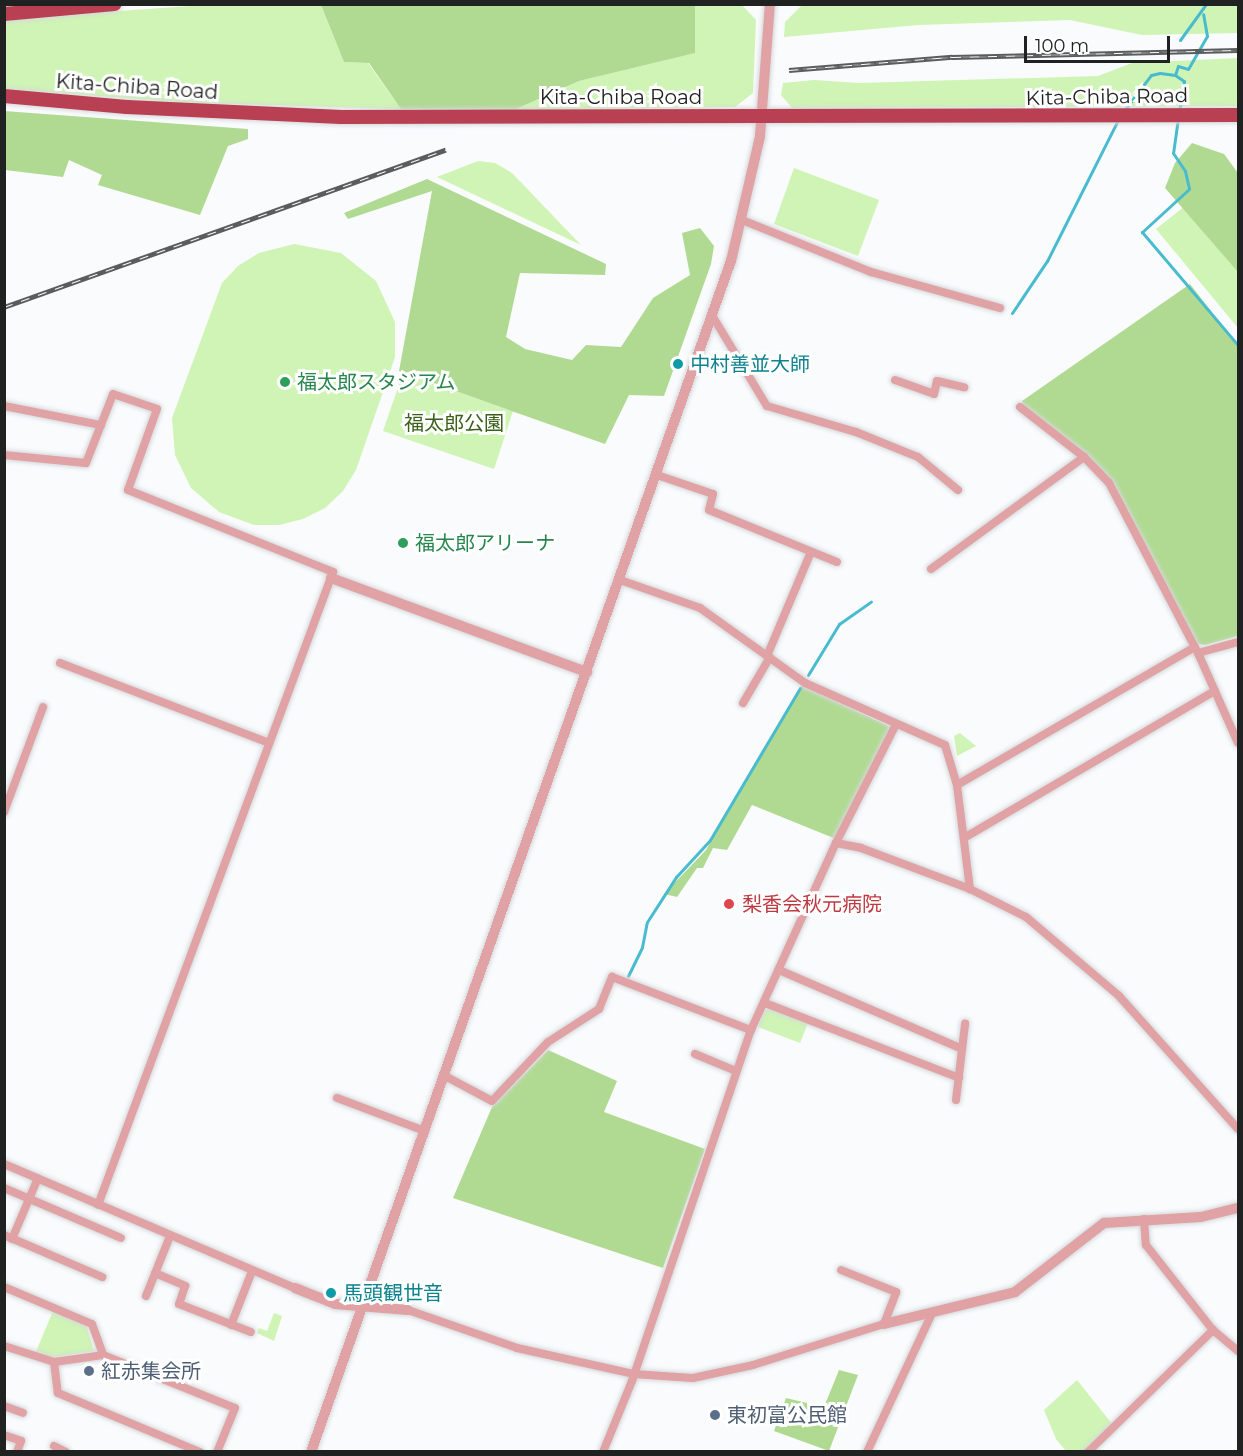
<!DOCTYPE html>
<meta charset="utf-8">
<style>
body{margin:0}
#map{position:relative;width:1243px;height:1456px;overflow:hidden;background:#f9fbfd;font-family:Montserrat,"Noto Sans JP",sans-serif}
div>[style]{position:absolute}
.green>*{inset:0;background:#cff4b5}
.forest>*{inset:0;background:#b0da92}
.stream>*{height:3px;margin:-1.5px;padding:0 1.5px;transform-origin:1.5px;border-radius:1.5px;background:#49bbcf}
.roads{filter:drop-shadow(0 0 2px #d6d8da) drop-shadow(0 0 2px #d6d8da)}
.minor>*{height:8px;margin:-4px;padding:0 4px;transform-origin:4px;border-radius:4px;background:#e0a2a5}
.tertiary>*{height:10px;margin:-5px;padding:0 5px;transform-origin:5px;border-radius:5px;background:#e0a2a5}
.trunk>*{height:14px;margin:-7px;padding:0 7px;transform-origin:7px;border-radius:7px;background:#b84052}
.rail>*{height:5px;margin-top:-2.5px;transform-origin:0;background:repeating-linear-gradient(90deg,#fff 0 9px,#5b5d5d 0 18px);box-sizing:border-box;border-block:2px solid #5b5d5d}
.dots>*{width:16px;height:16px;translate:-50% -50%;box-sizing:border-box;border:3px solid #fff;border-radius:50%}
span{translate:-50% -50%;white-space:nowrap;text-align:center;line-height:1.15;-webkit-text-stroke:6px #fff;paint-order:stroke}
.street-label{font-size:20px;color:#202121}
.culture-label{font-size:20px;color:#0d838f}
.left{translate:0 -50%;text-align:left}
.leisure-label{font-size:20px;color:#27864d}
.park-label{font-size:20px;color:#3b6019}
.health-label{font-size:20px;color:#be3a42}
.service-label{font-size:20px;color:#4e5e75}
.frame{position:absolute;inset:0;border:6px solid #202121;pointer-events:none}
.scale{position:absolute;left:1024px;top:36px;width:146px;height:27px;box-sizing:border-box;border:3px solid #202121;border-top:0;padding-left:8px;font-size:18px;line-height:21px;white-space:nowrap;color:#202121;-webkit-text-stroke:4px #fff;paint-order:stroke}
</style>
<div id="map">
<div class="green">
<div style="clip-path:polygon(803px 4px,1238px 5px,1238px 33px,1142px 35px,1070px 20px,918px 25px,784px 37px,785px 22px)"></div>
<div style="clip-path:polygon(205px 5px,321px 5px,344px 62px,368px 63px,401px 109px,194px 103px,5px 89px,4px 19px)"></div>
<div style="clip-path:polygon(695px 5px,742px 5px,756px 20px,753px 93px,735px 107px,514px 110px,579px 81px,694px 53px)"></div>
<div style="clip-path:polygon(1238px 58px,1238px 106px,792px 108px,781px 95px,783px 83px,814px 80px,859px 83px,1098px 76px,1132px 63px)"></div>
<div style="clip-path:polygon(478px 161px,495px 163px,512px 173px,581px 245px,437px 177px)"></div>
<div style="clip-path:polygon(794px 168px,879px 200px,858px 256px,774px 224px)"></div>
<div style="clip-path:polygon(1215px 182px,1238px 209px,1238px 328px,1156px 229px)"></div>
<div style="clip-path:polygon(294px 244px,341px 253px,376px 281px,395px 322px,395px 357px,356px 470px,343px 491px,325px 508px,303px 519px,279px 525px,254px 525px,219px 512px,191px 488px,175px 455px,172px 418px,222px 283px,238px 266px,259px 253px)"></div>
<div style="clip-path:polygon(403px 373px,513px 411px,494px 469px,383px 431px)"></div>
<div style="clip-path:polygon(960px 733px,976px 746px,957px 756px,954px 736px)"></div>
<div style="clip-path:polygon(771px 1008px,808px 1023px,800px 1043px,758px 1027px,764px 1011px)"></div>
<div style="clip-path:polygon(53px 1311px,86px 1325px,94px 1351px,55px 1357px,35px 1354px)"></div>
<div style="clip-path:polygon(274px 1313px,282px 1316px,274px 1341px,257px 1333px,259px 1328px,267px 1331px)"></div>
<div style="clip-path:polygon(1077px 1380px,1113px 1425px,1084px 1451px,1066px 1451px,1056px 1439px,1044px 1410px)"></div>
</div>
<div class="forest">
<div style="clip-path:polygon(321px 5px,695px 5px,695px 53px,579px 81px,514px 110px,401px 109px,369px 63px,344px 62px)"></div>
<div style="clip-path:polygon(4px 111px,248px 129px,248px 139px,228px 146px,200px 215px,98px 185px,102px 175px,69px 160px,63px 177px,5px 170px)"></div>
<div style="clip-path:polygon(1192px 143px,1224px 154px,1238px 173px,1238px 272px,1165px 188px,1175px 163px)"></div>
<div style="clip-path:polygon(427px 179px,606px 264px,605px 275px,520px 273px,506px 337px,525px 349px,572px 360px,586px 345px,621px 347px,653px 298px,690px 275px,682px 233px,700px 228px,714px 246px,711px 264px,664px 396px,629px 395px,605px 444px,399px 371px,432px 191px,348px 219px,344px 213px)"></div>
<div style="clip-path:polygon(1190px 284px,1238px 346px,1238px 636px,1205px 645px,1198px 644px,1109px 478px,1023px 406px,1022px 401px)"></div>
<div style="clip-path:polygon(802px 686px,891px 727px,836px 839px,752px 805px,727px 850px,713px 848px,703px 868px,697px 868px,677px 897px,664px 894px,706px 850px)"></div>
<div style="clip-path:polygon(548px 1050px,617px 1081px,604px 1112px,705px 1149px,663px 1268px,453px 1198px,492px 1107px)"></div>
<div style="clip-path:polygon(839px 1370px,858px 1375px,829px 1451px,774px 1431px,786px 1398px,824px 1407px)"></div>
</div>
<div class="stream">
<div style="left:1180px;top:40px;width:44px;rotate:-54.2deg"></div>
<div style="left:1175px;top:75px;width:9px;rotate:-72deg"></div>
<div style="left:1178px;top:66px;width:10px;rotate:17deg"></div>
<div style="left:1188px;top:69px;width:38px;rotate:-60deg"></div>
<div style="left:1207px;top:36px;width:22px;rotate:-100deg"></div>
<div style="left:1123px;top:112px;width:46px;rotate:-52.9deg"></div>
<div style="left:1151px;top:75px;width:9px;rotate:-13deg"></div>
<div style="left:1160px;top:73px;width:15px;rotate:8deg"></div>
<div style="left:1175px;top:75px;width:11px;rotate:34deg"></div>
<div style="left:1184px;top:81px;width:30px;rotate:99deg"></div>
<div style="left:1178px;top:118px;width:35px;rotate:98deg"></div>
<div style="left:1173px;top:153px;width:22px;rotate:56deg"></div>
<div style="left:1185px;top:171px;width:18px;rotate:77deg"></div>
<div style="left:1189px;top:189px;width:64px;rotate:137.5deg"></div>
<div style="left:1142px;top:232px;width:148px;rotate:49.7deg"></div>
<div style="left:1012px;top:313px;width:63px;rotate:-56.1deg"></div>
<div style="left:1047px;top:261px;width:158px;rotate:-63.3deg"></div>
<div style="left:808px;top:675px;width:60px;rotate:-58.7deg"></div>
<div style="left:839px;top:624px;width:39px;rotate:-35deg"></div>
<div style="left:628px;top:976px;width:32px;rotate:-64deg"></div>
<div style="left:642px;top:947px;width:25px;rotate:-79deg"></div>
<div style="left:647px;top:922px;width:54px;rotate:-57.2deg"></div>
<div style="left:676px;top:877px;width:50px;rotate:-47.4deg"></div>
<div style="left:710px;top:840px;width:177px;rotate:-59.4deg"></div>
</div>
<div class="roads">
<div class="minor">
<div style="left:742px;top:220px;width:139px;rotate:22deg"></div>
<div style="left:871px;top:272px;width:134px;rotate:15.6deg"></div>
<div style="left:713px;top:317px;width:104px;rotate:58.8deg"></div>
<div style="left:767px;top:406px;width:93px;rotate:16.3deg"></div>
<div style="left:856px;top:432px;width:67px;rotate:22deg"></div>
<div style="left:918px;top:457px;width:52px;rotate:39.5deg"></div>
<div style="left:895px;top:380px;width:41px;rotate:19.7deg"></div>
<div style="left:934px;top:394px;width:13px;rotate:-77deg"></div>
<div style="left:937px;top:381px;width:28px;rotate:13deg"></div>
<div style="left:4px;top:406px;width:99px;rotate:11.1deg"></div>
<div style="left:1020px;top:407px;width:81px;rotate:38deg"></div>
<div style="left:1084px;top:457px;width:36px;rotate:46deg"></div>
<div style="left:1109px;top:483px;width:192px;rotate:62.4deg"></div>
<div style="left:1198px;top:653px;width:98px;rotate:66deg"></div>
<div style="left:4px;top:455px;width:82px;rotate:5.6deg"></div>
<div style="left:86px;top:463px;width:74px;rotate:-68.6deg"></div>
<div style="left:113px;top:394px;width:46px;rotate:18.8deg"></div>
<div style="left:157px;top:409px;width:86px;rotate:109.7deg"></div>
<div style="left:128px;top:490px;width:221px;rotate:21.8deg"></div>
<div style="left:333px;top:572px;width:675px;rotate:110.37deg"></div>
<div style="left:657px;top:475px;width:59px;rotate:18.7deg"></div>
<div style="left:713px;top:494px;width:16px;rotate:104deg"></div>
<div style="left:709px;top:510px;width:138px;rotate:22.1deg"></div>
<div style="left:931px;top:569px;width:190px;rotate:-36.2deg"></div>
<div style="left:620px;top:580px;width:85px;rotate:19.3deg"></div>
<div style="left:700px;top:608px;width:129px;rotate:35.5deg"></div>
<div style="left:805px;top:683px;width:153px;rotate:23.9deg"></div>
<div style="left:945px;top:745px;width:42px;rotate:73.3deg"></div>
<div style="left:957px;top:785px;width:105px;rotate:82.9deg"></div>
<div style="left:1198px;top:653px;width:41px;rotate:-15.4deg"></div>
<div style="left:767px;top:656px;width:113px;rotate:-67.1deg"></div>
<div style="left:60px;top:663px;width:224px;rotate:20.9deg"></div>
<div style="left:743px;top:703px;width:53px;rotate:-59.6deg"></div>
<div style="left:957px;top:785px;width:275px;rotate:-30.1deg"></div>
<div style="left:4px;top:812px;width:112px;rotate:-69.6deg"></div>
<div style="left:964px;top:838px;width:291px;rotate:-30.4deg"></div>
<div style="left:836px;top:843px;width:25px;rotate:11deg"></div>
<div style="left:861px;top:848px;width:116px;rotate:20.6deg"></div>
<div style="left:970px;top:889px;width:63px;rotate:26.6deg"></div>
<div style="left:1026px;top:917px;width:122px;rotate:40.3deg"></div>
<div style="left:1119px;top:996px;width:178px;rotate:48.2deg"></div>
<div style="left:779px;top:970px;width:199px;rotate:23.3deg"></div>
<div style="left:765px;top:1003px;width:208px;rotate:21.1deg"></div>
<div style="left:695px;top:1054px;width:44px;rotate:22.5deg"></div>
<div style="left:445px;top:1076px;width:53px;rotate:28deg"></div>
<div style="left:492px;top:1101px;width:81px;rotate:-46.5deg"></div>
<div style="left:548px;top:1042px;width:61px;rotate:-32.9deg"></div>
<div style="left:599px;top:1009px;width:35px;rotate:-68deg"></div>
<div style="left:612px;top:977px;width:149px;rotate:20.9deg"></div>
<div style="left:337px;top:1098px;width:94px;rotate:20.6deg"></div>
<div style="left:956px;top:1100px;width:77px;rotate:-83.2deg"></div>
<div style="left:4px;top:1164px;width:316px;rotate:23.1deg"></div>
<div style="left:4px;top:1188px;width:127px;rotate:23.1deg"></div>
<div style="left:1144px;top:1219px;width:26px;rotate:86deg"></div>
<div style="left:1146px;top:1245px;width:108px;rotate:51.8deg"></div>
<div style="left:1213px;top:1330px;width:33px;rotate:40deg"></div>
<div style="left:4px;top:1235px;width:107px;rotate:23.2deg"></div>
<div style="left:12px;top:1239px;width:66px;rotate:-66.9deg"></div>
<div style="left:155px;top:1273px;width:33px;rotate:23deg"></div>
<div style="left:185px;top:1286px;width:19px;rotate:108deg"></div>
<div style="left:179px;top:1304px;width:77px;rotate:21.3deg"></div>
<div style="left:4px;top:1287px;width:95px;rotate:22.8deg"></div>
<div style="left:92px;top:1324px;width:33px;rotate:70deg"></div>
<div style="left:103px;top:1355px;width:142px;rotate:21.9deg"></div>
<div style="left:235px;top:1408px;width:48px;rotate:112.2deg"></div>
<div style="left:146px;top:1296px;width:65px;rotate:-68.2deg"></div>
<div style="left:408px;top:1310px;width:115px;rotate:19.2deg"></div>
<div style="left:517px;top:1348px;width:119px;rotate:12.6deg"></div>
<div style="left:633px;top:1374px;width:60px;rotate:3.8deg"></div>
<div style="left:693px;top:1378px;width:61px;rotate:-12.2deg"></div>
<div style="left:753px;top:1365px;width:137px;rotate:-17.4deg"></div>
<div style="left:884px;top:1324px;width:34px;rotate:-69deg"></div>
<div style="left:896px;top:1292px;width:59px;rotate:-158.2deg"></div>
<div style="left:231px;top:1325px;width:58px;rotate:-68.7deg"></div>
<div style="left:4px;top:1346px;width:52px;rotate:17.7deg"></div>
<div style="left:54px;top:1362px;width:31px;rotate:83deg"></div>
<div style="left:58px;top:1393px;width:154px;rotate:22.6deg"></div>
<div style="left:54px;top:1362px;width:49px;rotate:-8.1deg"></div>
<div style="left:4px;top:1406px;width:20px;rotate:20deg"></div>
<div style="left:4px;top:1435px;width:18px;rotate:19deg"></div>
<div style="left:21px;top:1441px;width:12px;rotate:110deg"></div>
<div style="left:54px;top:1446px;width:13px;rotate:27deg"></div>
<div style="left:603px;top:1452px;width:77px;rotate:-67.8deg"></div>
<div style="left:632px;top:1381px;width:371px;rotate:-71.3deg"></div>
<div style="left:751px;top:1030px;width:205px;rotate:-65.6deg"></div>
<div style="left:836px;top:843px;width:133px;rotate:-63.2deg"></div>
<div style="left:867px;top:1452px;width:153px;rotate:-64.9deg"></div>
<div style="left:1088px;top:1452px;width:175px;rotate:-44.3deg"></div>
</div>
<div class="tertiary">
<div style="left:331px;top:578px;width:273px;rotate:20.2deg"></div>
<div style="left:295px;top:1288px;width:43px;rotate:21.8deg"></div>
<div style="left:335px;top:1304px;width:73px;rotate:4.7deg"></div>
<div style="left:884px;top:1324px;width:135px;rotate:-13.7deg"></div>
<div style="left:1015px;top:1292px;width:113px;rotate:-37.8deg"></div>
<div style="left:1104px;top:1223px;width:97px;rotate:-3.5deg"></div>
<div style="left:1201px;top:1217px;width:38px;rotate:-14deg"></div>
<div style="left:311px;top:1452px;width:1263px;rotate:-70.58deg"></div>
<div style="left:731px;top:261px;width:128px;rotate:-76.9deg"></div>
<div style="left:760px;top:136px;width:132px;rotate:-85.7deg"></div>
</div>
<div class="trunk">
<div style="left:4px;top:14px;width:111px;rotate:-5.1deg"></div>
<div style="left:4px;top:96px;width:123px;rotate:5.1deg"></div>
<div style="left:127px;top:107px;width:214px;rotate:2.7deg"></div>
<div style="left:341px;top:117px;width:897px;rotate:-0.13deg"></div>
</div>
</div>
<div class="rail">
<div style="left:789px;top:70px;width:164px;rotate:-4.6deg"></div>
<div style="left:952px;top:57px;width:286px;rotate:-1.4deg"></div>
<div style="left:4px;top:307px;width:469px;rotate:-19.6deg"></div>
</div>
<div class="dots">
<div style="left:678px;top:364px;background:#0f9aa8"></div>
<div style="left:285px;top:382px;background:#2e9e5b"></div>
<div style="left:403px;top:543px;background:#2e9e5b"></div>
<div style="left:729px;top:904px;background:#e0444e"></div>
<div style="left:331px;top:1293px;background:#0f9aa8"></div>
<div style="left:89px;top:1371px;background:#5c6f8a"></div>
<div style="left:715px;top:1415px;background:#5c6f8a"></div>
</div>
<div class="street-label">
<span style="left:137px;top:87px;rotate:4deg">Kita-Chiba Road</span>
<span style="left:621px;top:97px">Kita-Chiba Road</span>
<span style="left:1107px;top:97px;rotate:-1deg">Kita-Chiba Road</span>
</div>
<div class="culture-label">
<span class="left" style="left:690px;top:364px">中村善並大師</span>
<span class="left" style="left:343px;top:1293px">馬頭観世音</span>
</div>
<div class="leisure-label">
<span class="left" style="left:297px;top:382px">福太郎スタジアム</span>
<span class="left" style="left:415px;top:543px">福太郎アリーナ</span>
</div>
<div class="park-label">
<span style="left:454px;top:423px">福太郎公園</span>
</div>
<div class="health-label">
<span class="left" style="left:742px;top:904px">梨香会秋元病院</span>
</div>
<div class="service-label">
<span class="left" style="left:101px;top:1371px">紅赤集会所</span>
<span class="left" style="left:727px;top:1415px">東初富公民館</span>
</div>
<div class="frame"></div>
<div class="scale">100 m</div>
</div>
